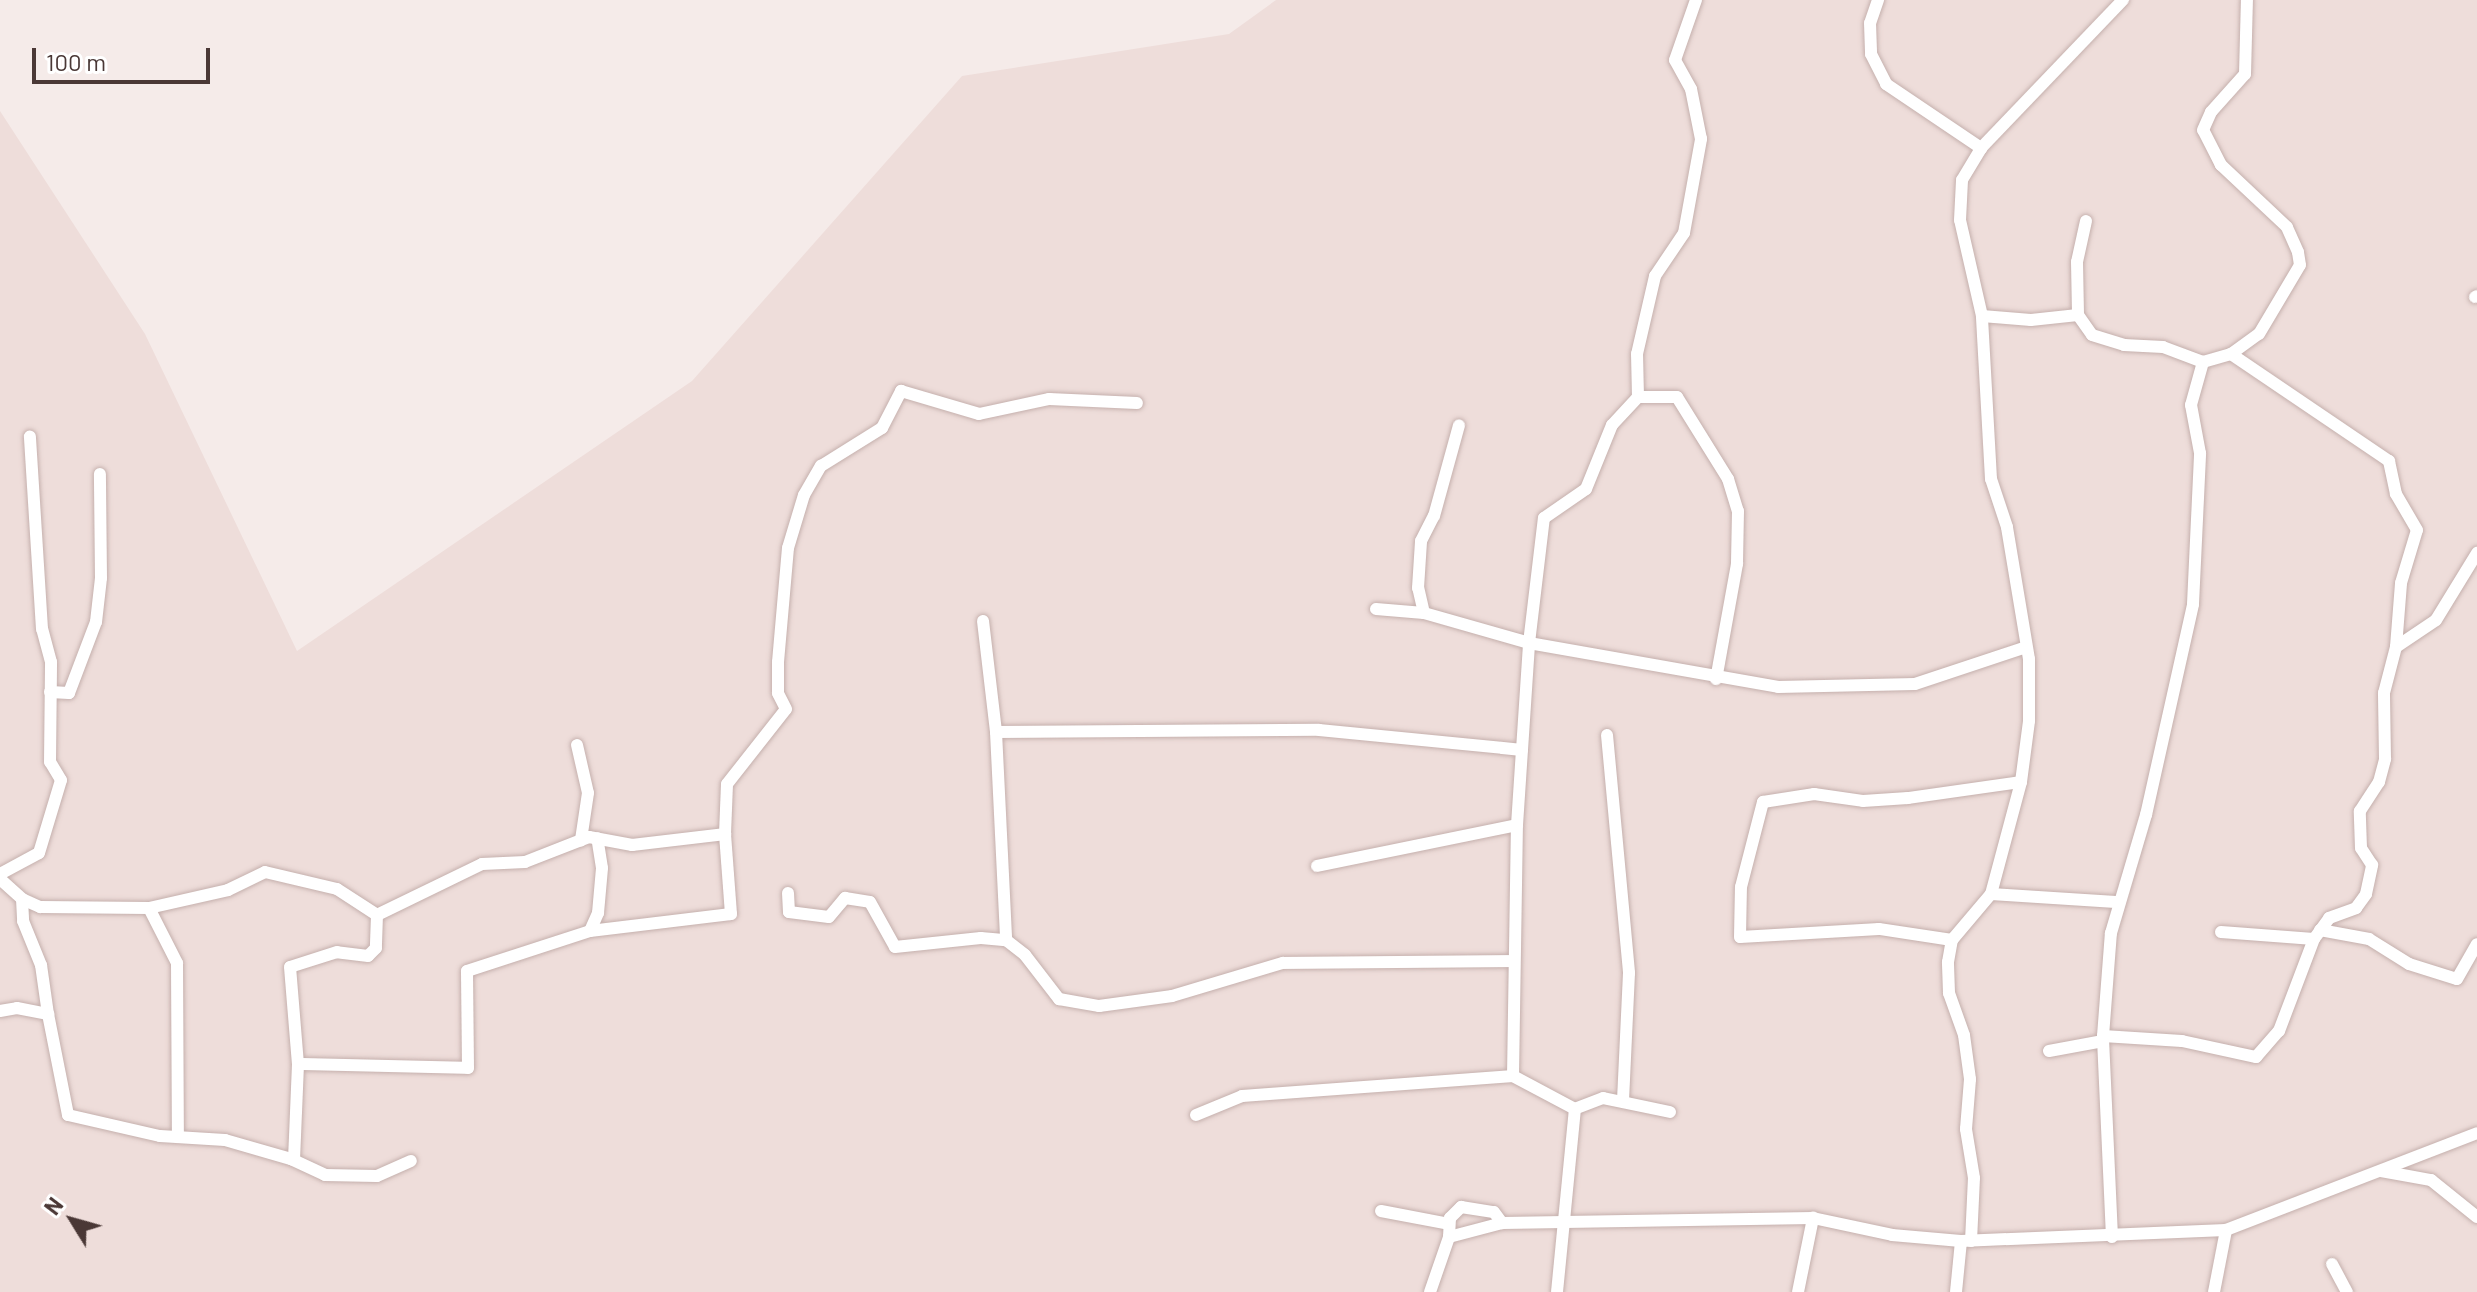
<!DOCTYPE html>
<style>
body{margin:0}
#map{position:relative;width:2477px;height:1292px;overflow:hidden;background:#f5ebe9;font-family:Barlow,sans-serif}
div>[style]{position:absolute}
.residential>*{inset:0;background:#eeddda}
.roads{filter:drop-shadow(0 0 2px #c5b0ad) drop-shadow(0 0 2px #c5b0ad)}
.street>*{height:12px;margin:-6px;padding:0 6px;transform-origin:6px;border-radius:6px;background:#fff}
span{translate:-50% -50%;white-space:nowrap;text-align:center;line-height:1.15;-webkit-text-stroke:6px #fff;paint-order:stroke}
.north{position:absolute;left:32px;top:1180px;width:80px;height:80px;-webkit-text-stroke:6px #fff;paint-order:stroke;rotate:307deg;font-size:22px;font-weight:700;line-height:32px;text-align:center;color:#4a3836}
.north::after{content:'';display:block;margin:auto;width:28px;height:36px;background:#4a3836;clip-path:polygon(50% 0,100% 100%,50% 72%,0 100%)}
.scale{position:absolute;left:32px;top:48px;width:178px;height:36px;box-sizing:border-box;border:4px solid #4a3836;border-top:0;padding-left:10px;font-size:24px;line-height:28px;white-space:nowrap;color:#4a3836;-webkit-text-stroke:6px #fff;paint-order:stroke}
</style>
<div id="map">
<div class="residential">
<div style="clip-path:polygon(1276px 0,2477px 0,2477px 1292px,0 1292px,0 111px,145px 334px,297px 651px,692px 381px,962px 76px,1229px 34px)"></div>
</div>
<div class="roads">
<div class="street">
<div style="left:1878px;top:0;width:24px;rotate:109deg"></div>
<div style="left:1870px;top:23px;width:31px;rotate:88deg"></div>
<div style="left:1871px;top:54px;width:34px;rotate:63deg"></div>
<div style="left:1886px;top:84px;width:115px;rotate:34deg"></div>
<div style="left:2086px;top:221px;width:42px;rotate:102.4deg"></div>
<div style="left:2077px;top:262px;width:53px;rotate:88.9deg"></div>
<div style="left:2078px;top:315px;width:24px;rotate:55deg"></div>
<div style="left:2092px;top:335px;width:34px;rotate:17deg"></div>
<div style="left:2124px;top:345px;width:39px;rotate:3deg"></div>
<div style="left:2163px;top:347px;width:43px;rotate:20.6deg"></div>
<div style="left:2203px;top:362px;width:29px;rotate:-16deg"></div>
<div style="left:2231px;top:354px;width:34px;rotate:-36deg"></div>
<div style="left:2259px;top:334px;width:80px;rotate:-59.3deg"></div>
<div style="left:2300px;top:265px;width:13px;rotate:-99deg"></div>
<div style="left:2298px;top:252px;width:27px;rotate:-114deg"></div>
<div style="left:2287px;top:227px;width:91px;rotate:-136.8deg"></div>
<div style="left:2221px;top:165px;width:39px;rotate:-117deg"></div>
<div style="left:2203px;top:130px;width:20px;rotate:-66deg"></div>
<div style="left:2211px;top:112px;width:51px;rotate:-48.2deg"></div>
<div style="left:2245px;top:74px;width:74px;rotate:-88.5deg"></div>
<div style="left:2475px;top:297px;width:2px;rotate:-27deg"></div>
<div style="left:1982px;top:316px;width:49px;rotate:4.7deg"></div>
<div style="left:2031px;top:320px;width:47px;rotate:-6.1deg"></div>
<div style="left:1638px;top:397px;width:43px;rotate:-91.3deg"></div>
<div style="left:1637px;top:354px;width:80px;rotate:-77deg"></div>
<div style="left:1655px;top:276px;width:52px;rotate:-56deg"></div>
<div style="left:1684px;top:233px;width:96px;rotate:-79.7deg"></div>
<div style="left:1701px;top:139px;width:51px;rotate:-101.3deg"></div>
<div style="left:1691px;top:89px;width:33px;rotate:-119deg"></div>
<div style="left:1675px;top:60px;width:64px;rotate:-70.7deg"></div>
<div style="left:1376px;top:609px;width:48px;rotate:4.8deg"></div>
<div style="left:1424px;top:613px;width:109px;rotate:15.9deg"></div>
<div style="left:1529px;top:643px;width:253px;rotate:10deg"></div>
<div style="left:1778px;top:687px;width:137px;rotate:-1.3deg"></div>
<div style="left:1915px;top:684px;width:117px;rotate:-18.4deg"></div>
<div style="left:1424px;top:613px;width:26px;rotate:-103deg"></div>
<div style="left:1418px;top:588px;width:47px;rotate:-86.3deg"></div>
<div style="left:1421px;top:541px;width:28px;rotate:-63deg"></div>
<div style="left:1434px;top:516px;width:94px;rotate:-74.6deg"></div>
<div style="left:983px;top:621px;width:112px;rotate:83.3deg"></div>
<div style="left:996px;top:732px;width:208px;rotate:87.2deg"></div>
<div style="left:2396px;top:647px;width:48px;rotate:-34deg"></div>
<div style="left:2436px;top:620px;width:79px;rotate:-58.5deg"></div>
<div style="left:50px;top:692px;width:19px;rotate:3deg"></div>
<div style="left:69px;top:693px;width:76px;rotate:-69.2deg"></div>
<div style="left:96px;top:622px;width:44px;rotate:-83.5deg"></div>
<div style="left:101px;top:578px;width:104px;rotate:-90.6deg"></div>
<div style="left:996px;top:732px;width:323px;rotate:-0.4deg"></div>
<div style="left:1319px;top:730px;width:204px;rotate:5.6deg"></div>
<div style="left:1607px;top:735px;width:239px;rotate:84.7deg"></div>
<div style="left:1629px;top:973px;width:128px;rotate:92.7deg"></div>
<div style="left:577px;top:745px;width:49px;rotate:77.1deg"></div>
<div style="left:588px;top:793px;width:48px;rotate:98.5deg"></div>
<div style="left:1317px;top:866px;width:204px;rotate:-11.6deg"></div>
<div style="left:0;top:874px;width:44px;rotate:-28.3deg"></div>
<div style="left:39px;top:853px;width:76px;rotate:-73.2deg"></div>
<div style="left:61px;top:780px;width:21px;rotate:-121deg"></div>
<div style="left:50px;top:762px;width:100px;rotate:-89.4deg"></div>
<div style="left:51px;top:662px;width:34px;rotate:-105deg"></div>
<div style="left:42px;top:629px;width:193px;rotate:-93.6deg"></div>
<div style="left:0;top:879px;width:30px;rotate:42deg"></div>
<div style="left:22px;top:899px;width:22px;rotate:87deg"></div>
<div style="left:23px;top:921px;width:48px;rotate:67.8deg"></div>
<div style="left:41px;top:965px;width:49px;rotate:81.9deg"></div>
<div style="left:788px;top:893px;width:19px;rotate:87deg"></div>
<div style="left:789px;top:912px;width:40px;rotate:7.1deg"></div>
<div style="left:829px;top:917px;width:25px;rotate:-50deg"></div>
<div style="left:845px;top:898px;width:25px;rotate:9deg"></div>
<div style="left:870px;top:902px;width:51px;rotate:60.9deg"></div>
<div style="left:895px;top:947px;width:86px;rotate:-6deg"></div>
<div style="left:981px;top:938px;width:25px;rotate:5deg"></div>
<div style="left:1006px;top:940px;width:24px;rotate:38deg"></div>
<div style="left:1025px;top:955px;width:56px;rotate:52.3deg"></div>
<div style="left:1059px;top:999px;width:41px;rotate:9.9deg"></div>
<div style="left:1099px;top:1006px;width:74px;rotate:-7.8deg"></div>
<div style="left:1172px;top:996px;width:116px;rotate:-16.6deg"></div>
<div style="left:1283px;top:963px;width:229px;rotate:-0.5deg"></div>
<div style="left:1991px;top:894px;width:125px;rotate:3.7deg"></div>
<div style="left:22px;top:899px;width:20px;rotate:24deg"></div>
<div style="left:40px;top:907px;width:109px;rotate:0.5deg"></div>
<div style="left:149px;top:908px;width:81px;rotate:-12.8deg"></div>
<div style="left:228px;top:890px;width:41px;rotate:-25.9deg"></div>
<div style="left:265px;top:872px;width:74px;rotate:13.3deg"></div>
<div style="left:337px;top:889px;width:48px;rotate:33deg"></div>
<div style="left:377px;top:915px;width:117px;rotate:-25.9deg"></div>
<div style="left:482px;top:864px;width:43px;rotate:-2.7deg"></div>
<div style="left:525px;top:862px;width:69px;rotate:-21.3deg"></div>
<div style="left:589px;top:837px;width:44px;rotate:10.5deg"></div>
<div style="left:632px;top:845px;width:94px;rotate:-6.7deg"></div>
<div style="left:725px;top:834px;width:50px;rotate:-87.7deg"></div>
<div style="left:727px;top:784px;width:95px;rotate:-51.8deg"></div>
<div style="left:786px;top:709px;width:18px;rotate:-117deg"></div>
<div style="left:778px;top:693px;width:31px;rotate:-90deg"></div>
<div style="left:778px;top:662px;width:114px;rotate:-85deg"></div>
<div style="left:788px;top:548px;width:55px;rotate:-73.2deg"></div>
<div style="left:804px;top:495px;width:34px;rotate:-60deg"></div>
<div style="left:821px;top:466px;width:72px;rotate:-31.9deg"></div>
<div style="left:882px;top:428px;width:42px;rotate:-62.8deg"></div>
<div style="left:901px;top:391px;width:81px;rotate:16.4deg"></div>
<div style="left:979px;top:414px;width:72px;rotate:-12.1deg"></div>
<div style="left:1049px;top:399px;width:88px;rotate:2.6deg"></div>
<div style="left:149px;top:908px;width:62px;rotate:63deg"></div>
<div style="left:177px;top:963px;width:174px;rotate:89.7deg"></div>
<div style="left:377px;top:915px;width:33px;rotate:92deg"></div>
<div style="left:376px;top:948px;width:11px;rotate:135deg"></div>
<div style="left:368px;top:956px;width:31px;rotate:-173deg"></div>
<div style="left:337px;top:952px;width:49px;rotate:162.3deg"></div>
<div style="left:290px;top:967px;width:97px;rotate:85.3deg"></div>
<div style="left:298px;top:1064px;width:170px;rotate:1.3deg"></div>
<div style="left:468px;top:1068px;width:97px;rotate:-90.6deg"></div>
<div style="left:467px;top:971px;width:129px;rotate:-18deg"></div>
<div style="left:590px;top:931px;width:142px;rotate:-6.9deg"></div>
<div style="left:731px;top:914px;width:80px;rotate:-94.3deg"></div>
<div style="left:2320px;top:930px;width:50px;rotate:10.4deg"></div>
<div style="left:2369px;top:939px;width:47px;rotate:32deg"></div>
<div style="left:2409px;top:964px;width:50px;rotate:17.4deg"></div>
<div style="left:2457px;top:979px;width:40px;rotate:-60.3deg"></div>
<div style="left:590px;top:931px;width:20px;rotate:-66deg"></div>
<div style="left:598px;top:913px;width:45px;rotate:-84.9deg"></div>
<div style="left:602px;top:868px;width:30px;rotate:-99deg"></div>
<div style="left:2221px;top:932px;width:93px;rotate:4.3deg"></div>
<div style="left:1952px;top:940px;width:74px;rotate:-171.4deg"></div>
<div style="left:1879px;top:929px;width:139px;rotate:176.7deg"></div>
<div style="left:1740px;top:937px;width:50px;rotate:-88.9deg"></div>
<div style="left:1741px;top:887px;width:88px;rotate:-75.5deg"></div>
<div style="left:1763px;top:802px;width:52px;rotate:-8.9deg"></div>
<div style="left:1814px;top:794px;width:49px;rotate:8.1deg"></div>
<div style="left:1863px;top:801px;width:45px;rotate:-3.8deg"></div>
<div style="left:1908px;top:798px;width:114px;rotate:-8.1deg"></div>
<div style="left:0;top:1011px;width:17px;rotate:-10deg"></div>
<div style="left:17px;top:1008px;width:32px;rotate:11deg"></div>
<div style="left:48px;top:1014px;width:103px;rotate:78.8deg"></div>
<div style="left:68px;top:1115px;width:94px;rotate:12.9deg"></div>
<div style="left:160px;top:1136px;width:65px;rotate:3.5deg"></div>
<div style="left:225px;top:1140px;width:69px;rotate:16.1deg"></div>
<div style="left:291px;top:1159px;width:38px;rotate:25deg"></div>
<div style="left:325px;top:1175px;width:52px;rotate:1.1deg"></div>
<div style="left:377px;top:1176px;width:37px;rotate:-24deg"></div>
<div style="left:2103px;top:1036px;width:79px;rotate:3.6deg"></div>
<div style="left:2182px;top:1041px;width:76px;rotate:12.2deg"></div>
<div style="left:2256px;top:1057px;width:35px;rotate:-49deg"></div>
<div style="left:2279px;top:1031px;width:98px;rotate:-69.2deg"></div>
<div style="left:2314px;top:939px;width:26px;rotate:-54deg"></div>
<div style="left:2329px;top:918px;width:29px;rotate:-20deg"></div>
<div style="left:2356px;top:908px;width:17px;rotate:-54deg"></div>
<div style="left:2366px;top:894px;width:30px;rotate:-78deg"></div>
<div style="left:2372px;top:865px;width:20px;rotate:-123deg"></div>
<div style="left:2361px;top:848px;width:37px;rotate:-92deg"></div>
<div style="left:2360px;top:811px;width:35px;rotate:-57deg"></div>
<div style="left:2379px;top:782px;width:24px;rotate:-75deg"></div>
<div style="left:2385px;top:759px;width:66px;rotate:-90.9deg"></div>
<div style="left:2384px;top:693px;width:48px;rotate:-75.4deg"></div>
<div style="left:2396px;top:647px;width:64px;rotate:-85.5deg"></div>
<div style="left:2401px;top:583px;width:55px;rotate:-73.2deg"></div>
<div style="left:2417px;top:530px;width:42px;rotate:-120.3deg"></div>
<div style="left:2396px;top:494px;width:34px;rotate:-102deg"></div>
<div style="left:2389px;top:461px;width:191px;rotate:-145.9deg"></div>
<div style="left:2049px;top:1051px;width:55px;rotate:-10.5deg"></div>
<div style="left:1670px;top:1112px;width:68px;rotate:-168.2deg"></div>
<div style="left:1603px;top:1098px;width:30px;rotate:159deg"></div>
<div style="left:1575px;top:1109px;width:70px;rotate:-152deg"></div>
<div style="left:1513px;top:1076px;width:251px;rotate:-89.1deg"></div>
<div style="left:1517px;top:825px;width:182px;rotate:-86.2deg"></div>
<div style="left:1529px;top:643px;width:126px;rotate:-83.2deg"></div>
<div style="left:1544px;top:518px;width:51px;rotate:-34.6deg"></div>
<div style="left:1586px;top:489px;width:69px;rotate:-67.9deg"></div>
<div style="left:1612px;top:425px;width:38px;rotate:-47deg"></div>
<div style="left:1638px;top:397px;width:39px"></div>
<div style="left:1677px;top:397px;width:97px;rotate:58.1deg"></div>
<div style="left:1728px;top:479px;width:34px;rotate:73deg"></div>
<div style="left:1738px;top:511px;width:53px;rotate:91.1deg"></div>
<div style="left:1737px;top:564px;width:117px;rotate:100.3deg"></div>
<div style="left:1196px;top:1115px;width:50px;rotate:-22.4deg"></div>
<div style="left:1242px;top:1096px;width:272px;rotate:-4.2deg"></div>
<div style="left:294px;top:1160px;width:96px;rotate:-87.6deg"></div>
<div style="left:2381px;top:1171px;width:51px;rotate:10.2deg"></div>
<div style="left:2431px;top:1180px;width:59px;rotate:38.8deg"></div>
<div style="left:1381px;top:1211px;width:69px;rotate:10.8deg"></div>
<div style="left:1449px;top:1237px;width:19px;rotate:-87deg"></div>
<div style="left:1450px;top:1218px;width:16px;rotate:-45deg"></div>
<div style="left:1461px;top:1207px;width:33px;rotate:9deg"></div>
<div style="left:1494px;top:1212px;width:14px;rotate:54deg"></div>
<div style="left:2112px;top:1237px;width:201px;rotate:-92.6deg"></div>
<div style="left:2103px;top:1036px;width:103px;rotate:-85.6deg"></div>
<div style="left:2111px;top:933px;width:123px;rotate:-73.5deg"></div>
<div style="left:2146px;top:815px;width:216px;rotate:-77.4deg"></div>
<div style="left:2193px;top:604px;width:151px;rotate:-87.3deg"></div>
<div style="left:2200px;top:453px;width:49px;rotate:-100.6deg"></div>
<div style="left:2191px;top:405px;width:45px;rotate:-74.4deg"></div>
<div style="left:1971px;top:1241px;width:63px;rotate:-87.3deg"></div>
<div style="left:1974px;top:1178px;width:50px;rotate:-99.3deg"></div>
<div style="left:1966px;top:1129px;width:50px;rotate:-85.4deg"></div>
<div style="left:1970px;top:1079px;width:44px;rotate:-97.8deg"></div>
<div style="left:1964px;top:1035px;width:45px;rotate:-109.7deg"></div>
<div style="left:1949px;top:993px;width:31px;rotate:-92deg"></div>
<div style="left:1948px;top:962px;width:22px;rotate:-80deg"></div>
<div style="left:1952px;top:940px;width:60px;rotate:-49.7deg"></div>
<div style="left:1991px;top:894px;width:116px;rotate:-75deg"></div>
<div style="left:2021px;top:782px;width:62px;rotate:-82.5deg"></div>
<div style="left:2029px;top:721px;width:62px;rotate:-90deg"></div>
<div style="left:2029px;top:659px;width:134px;rotate:-99.5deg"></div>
<div style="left:2007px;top:527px;width:51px;rotate:-108.4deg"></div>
<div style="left:1991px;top:479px;width:163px;rotate:-93.2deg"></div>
<div style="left:1982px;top:316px;width:98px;rotate:-102.9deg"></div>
<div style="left:1960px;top:220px;width:40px;rotate:-87.1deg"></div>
<div style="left:1962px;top:180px;width:37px;rotate:-59deg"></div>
<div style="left:1981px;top:148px;width:205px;rotate:-46.2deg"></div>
<div style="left:2332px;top:1264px;width:32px;rotate:62deg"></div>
<div style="left:1430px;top:1292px;width:58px;rotate:-70.9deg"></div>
<div style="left:1449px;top:1237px;width:55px;rotate:-14.8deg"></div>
<div style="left:1502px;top:1223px;width:311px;rotate:-0.9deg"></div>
<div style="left:1813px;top:1218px;width:81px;rotate:12.1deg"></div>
<div style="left:1892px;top:1235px;width:69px;rotate:5deg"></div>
<div style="left:1961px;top:1241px;width:265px;rotate:-2.4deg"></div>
<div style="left:2226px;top:1230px;width:269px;rotate:-21.1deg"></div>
<div style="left:1557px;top:1292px;width:184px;rotate:-84.4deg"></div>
<div style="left:1798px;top:1292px;width:76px;rotate:-78.5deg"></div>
<div style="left:1956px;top:1292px;width:51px;rotate:-84.4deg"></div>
<div style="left:2214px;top:1292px;width:63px;rotate:-79deg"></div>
</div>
</div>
<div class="north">N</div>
<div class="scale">100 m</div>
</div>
